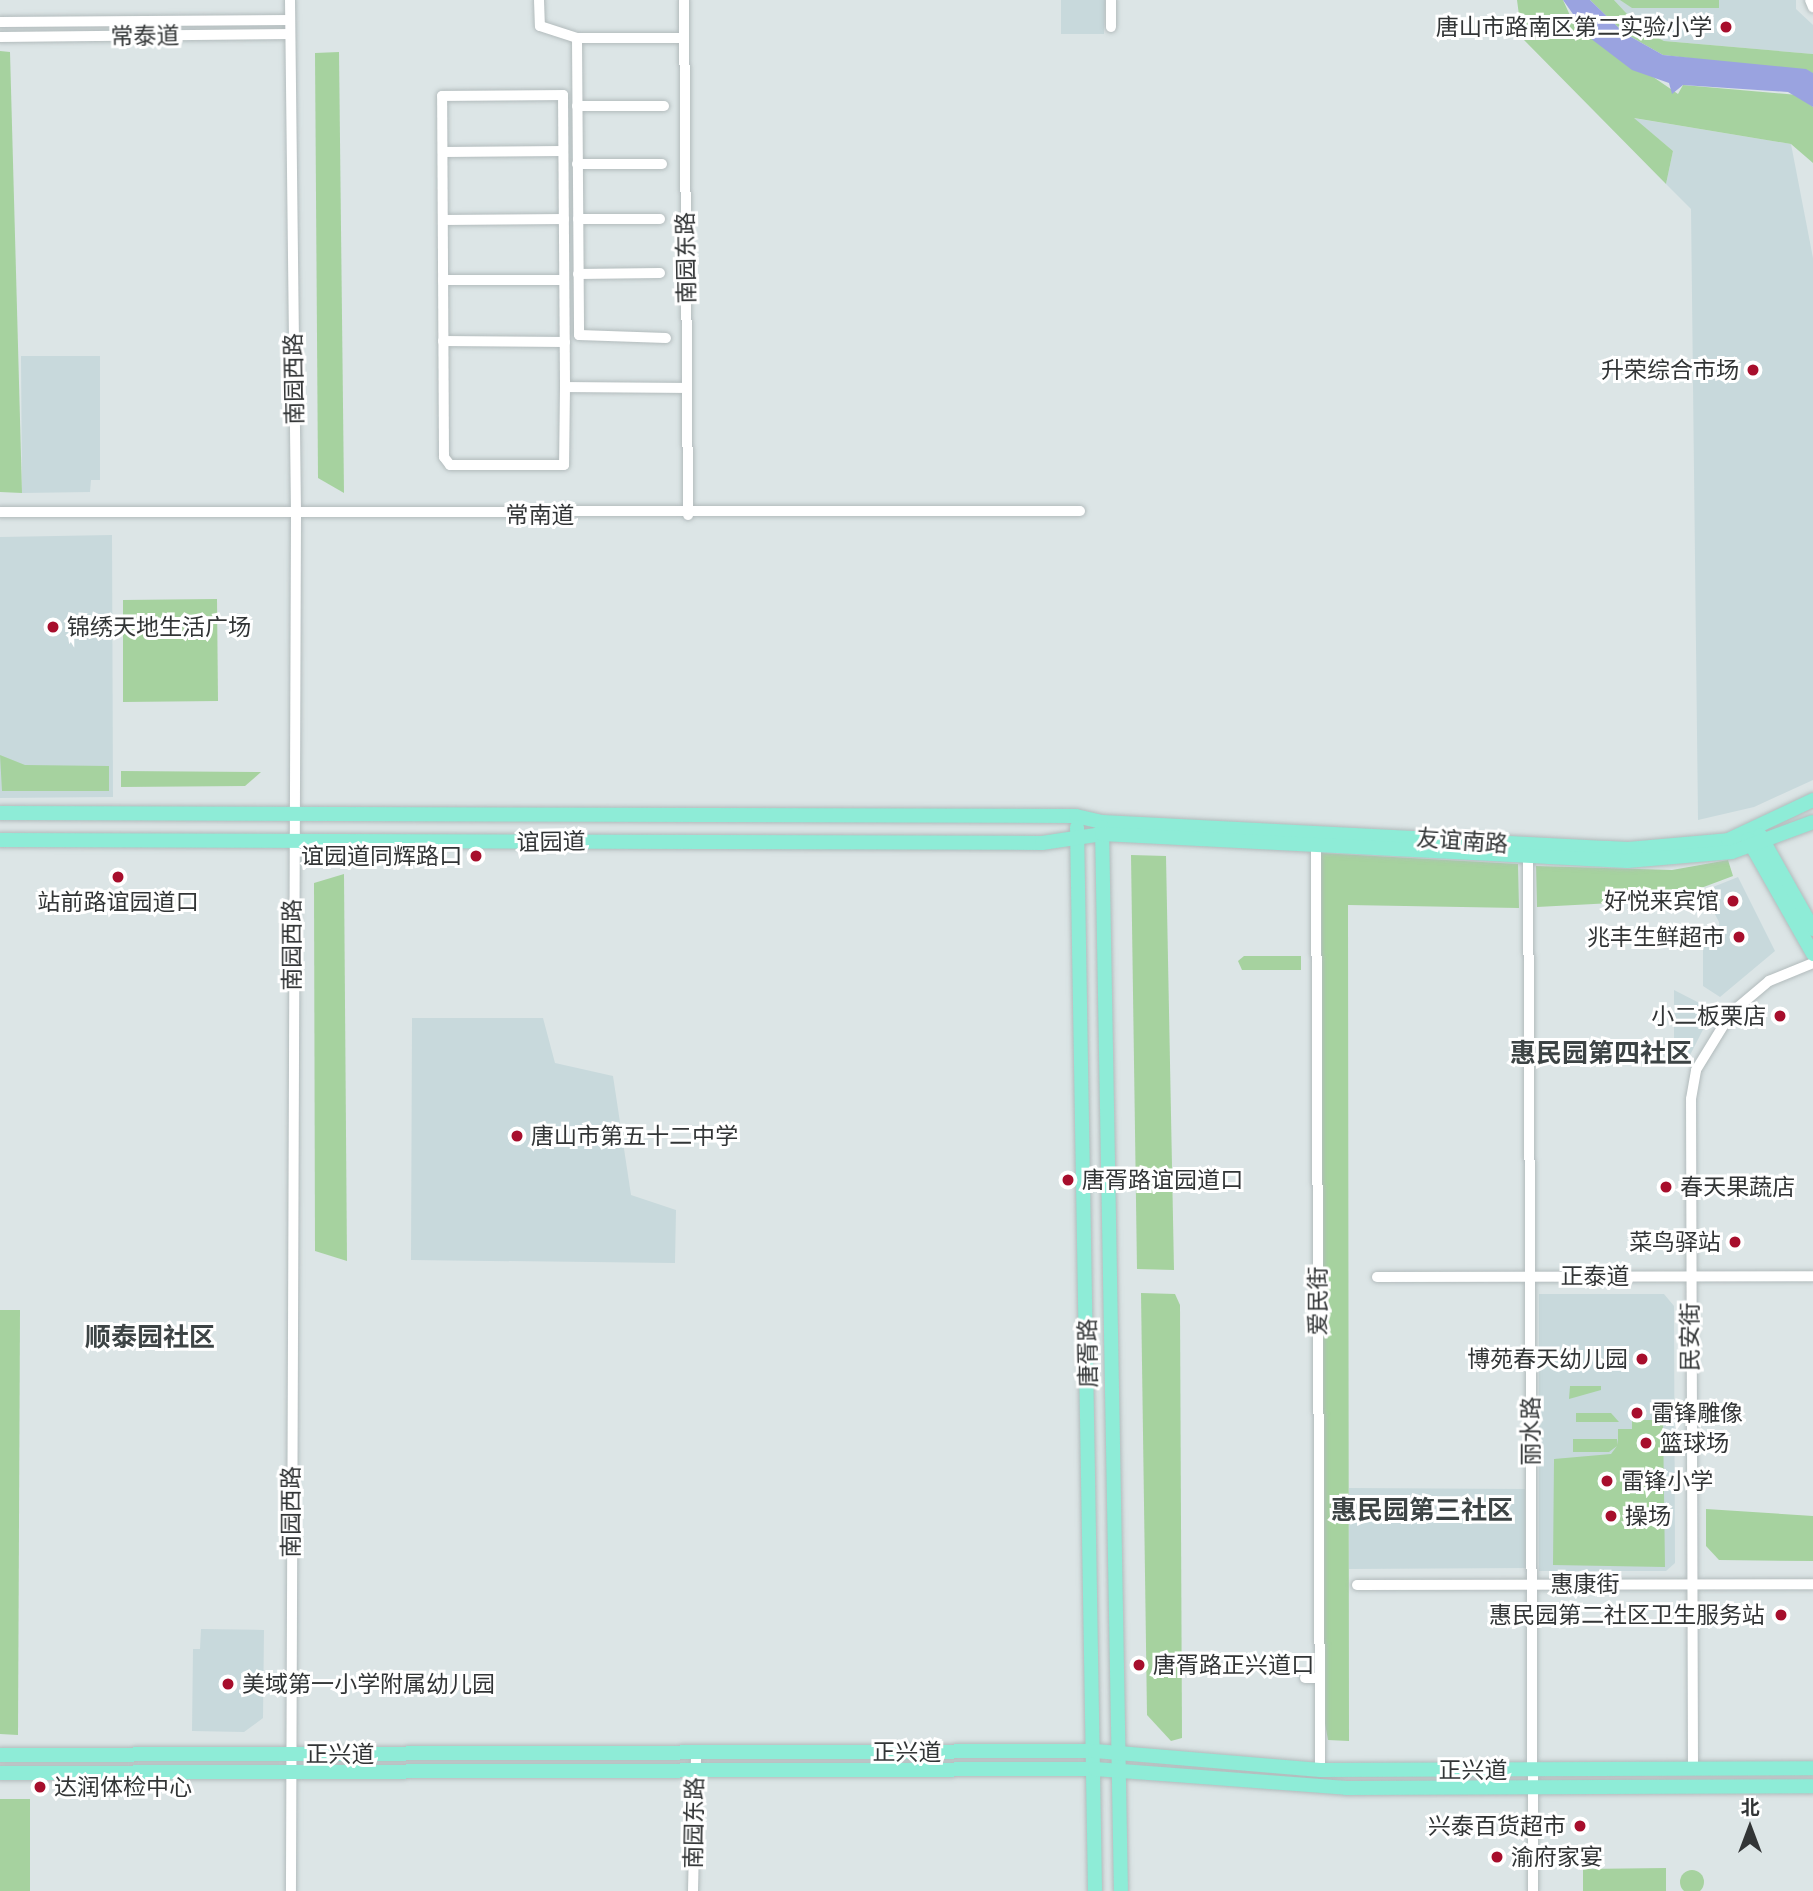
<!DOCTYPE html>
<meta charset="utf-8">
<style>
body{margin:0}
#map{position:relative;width:1813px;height:1891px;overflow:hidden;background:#dce5e6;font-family:"Public Sans","Noto Sans SC",sans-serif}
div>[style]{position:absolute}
.built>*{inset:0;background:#c8d9dc}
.green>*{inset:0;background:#a6d29f}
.round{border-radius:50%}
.water>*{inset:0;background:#9aa3e0}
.roads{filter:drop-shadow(0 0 2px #b2bbbc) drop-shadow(0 0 2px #b2bbbc)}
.minor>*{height:10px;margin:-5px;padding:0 5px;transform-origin:5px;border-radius:5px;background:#fff}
.major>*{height:14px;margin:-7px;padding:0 7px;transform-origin:7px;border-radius:7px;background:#8eecd7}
.dots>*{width:19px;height:19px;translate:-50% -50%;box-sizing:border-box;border:4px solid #fff;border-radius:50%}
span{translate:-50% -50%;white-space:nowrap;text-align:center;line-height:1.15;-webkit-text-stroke:6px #fff;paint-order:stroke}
.poi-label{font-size:23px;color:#323536}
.right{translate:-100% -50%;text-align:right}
.left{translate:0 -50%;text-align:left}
.street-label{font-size:23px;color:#323536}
.quarter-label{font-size:26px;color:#3d4445;font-weight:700}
.north{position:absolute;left:1715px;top:1793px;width:70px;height:70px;-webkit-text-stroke:5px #fff;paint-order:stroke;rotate:0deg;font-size:19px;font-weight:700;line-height:28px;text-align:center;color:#323536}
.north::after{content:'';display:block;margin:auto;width:24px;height:32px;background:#323536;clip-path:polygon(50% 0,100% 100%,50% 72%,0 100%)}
</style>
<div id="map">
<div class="built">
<div style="clip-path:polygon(1061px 0,1105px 0,1104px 34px,1061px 34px)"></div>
<div style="clip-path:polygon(1614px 0,1796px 0,1796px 9px,1813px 25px,1813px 54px,1664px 41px,1641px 29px)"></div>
<div style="clip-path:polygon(1633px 118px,1791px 144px,1813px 258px,1813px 780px,1754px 807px,1698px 820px,1691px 209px,1666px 184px,1673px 151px)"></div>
<div style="clip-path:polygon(21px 356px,100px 356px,100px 480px,91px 480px,90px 492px,22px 493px)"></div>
<div style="clip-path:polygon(112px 535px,113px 797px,0 798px,0 537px)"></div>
<div style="clip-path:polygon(1738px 877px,1775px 951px,1720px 997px,1703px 986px,1703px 936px,1719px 935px,1719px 922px,1703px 891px)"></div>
<div style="clip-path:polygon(1674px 990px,1713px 1010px,1686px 1063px,1674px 1063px)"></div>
<div style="clip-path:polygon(412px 1018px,543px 1018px,555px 1063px,613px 1076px,631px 1195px,676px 1210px,675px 1263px,411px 1260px)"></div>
<div style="clip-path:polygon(1539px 1294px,1664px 1294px,1674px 1306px,1675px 1563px,1666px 1571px,1539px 1571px)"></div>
<div style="clip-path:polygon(1349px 1488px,1525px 1489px,1526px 1568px,1349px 1569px)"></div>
<div style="clip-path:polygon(201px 1629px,264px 1630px,263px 1718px,244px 1732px,192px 1731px,193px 1649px,200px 1649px)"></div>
</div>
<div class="green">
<div style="clip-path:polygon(1517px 0,1563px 0,1573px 22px,1678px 94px,1683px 85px,1798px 95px,1813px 107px,1813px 163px,1791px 144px,1634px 118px,1673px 151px,1666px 184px,1522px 38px)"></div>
<div style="clip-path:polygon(1590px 0,1614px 0,1641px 29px,1664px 41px,1813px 54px,1813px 73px,1663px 55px,1624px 33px)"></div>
<div style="clip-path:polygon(1620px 0,1719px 0,1719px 8px,1632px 8px)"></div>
<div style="clip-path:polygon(0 51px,10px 52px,22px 493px,0 492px)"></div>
<div style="clip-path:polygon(339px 52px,344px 493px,318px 478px,315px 53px)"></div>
<div style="clip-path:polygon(217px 599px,218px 701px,123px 702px,123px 600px)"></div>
<div style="clip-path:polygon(0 755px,25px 765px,109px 766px,109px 791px,2px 791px)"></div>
<div style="clip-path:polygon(121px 771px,261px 772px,245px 786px,121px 787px)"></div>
<div style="clip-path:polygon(1321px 853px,1518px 864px,1519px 908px,1348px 905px,1349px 1741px,1328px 1740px,1324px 1718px)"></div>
<div style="clip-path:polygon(1131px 855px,1166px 856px,1174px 1270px,1137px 1269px)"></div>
<div style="clip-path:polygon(1728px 860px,1733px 876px,1669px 900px,1537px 907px,1536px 866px,1672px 870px)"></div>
<div style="clip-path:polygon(344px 874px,347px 1261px,315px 1251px,314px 883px)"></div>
<div style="clip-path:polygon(1244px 956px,1301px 956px,1301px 970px,1242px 970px,1238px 961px)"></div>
<div style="clip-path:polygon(1141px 1293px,1175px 1294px,1180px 1305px,1182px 1738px,1171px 1741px,1147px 1715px)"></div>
<div style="clip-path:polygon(0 1310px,20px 1310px,18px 1735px,0 1734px)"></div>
<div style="clip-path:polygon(1570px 1386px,1601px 1386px,1601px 1390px,1569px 1399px)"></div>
<div style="clip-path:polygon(1576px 1413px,1611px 1413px,1619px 1422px,1576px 1422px)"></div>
<div style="clip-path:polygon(1632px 1420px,1663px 1420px,1665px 1567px,1553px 1565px,1554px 1459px,1611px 1454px,1617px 1446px,1609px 1452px,1573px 1452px,1573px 1439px,1617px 1439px,1618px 1445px,1618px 1429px,1632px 1429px)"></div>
<div style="clip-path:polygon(1706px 1509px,1813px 1516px,1813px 1561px,1719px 1560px,1706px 1546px)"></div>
<div style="clip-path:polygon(0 1799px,30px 1799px,30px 1891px,0 1891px)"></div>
<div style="clip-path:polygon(1666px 1868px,1666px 1891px,1583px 1891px,1583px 1869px)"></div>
<div class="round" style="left:1680px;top:1870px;width:24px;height:24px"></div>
</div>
<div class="water">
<div style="clip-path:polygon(1563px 0,1590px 0,1624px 33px,1663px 55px,1806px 69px,1813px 73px,1813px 107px,1788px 92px,1683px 85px,1672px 94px,1669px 83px,1632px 70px,1590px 38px)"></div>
</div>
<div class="roads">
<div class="minor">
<div style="left:290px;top:0;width:514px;rotate:89.33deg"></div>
<div style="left:296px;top:514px;width:1377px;rotate:90.21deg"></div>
<div style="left:539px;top:0;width:26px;rotate:88deg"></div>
<div style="left:540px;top:26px;width:39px;rotate:18deg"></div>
<div style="left:577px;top:38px;width:297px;rotate:89.6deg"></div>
<div style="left:579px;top:335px;width:87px;rotate:2deg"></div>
<div style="left:684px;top:0;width:515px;rotate:89.55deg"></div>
<div style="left:1810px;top:0;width:8px;rotate:67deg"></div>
<div style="left:0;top:22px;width:290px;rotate:-0.4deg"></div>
<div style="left:1111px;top:27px;width:27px;rotate:-90deg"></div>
<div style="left:0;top:37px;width:290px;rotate:-0.6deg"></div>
<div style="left:577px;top:38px;width:107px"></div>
<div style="left:577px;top:106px;width:87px"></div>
<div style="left:443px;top:152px;width:120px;rotate:-0.5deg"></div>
<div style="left:577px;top:164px;width:85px"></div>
<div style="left:578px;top:219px;width:82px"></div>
<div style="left:443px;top:220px;width:121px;rotate:-0.5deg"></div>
<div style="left:578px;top:274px;width:82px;rotate:-0.7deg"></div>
<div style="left:443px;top:280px;width:121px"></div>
<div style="left:443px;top:341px;width:122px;rotate:0.5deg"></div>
<div style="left:565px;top:387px;width:78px;rotate:90.7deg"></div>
<div style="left:564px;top:465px;width:114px;rotate:180deg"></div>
<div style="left:450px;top:465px;width:10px;rotate:-127deg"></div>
<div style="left:444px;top:457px;width:361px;rotate:-90.3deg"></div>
<div style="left:442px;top:96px;width:121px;rotate:-0.5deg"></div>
<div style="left:563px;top:95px;width:292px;rotate:89.6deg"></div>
<div style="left:565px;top:387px;width:122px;rotate:0.5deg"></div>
<div style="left:0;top:512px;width:1080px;rotate:-0.05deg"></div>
<div style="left:1316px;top:839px;width:931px;rotate:89.75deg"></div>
<div style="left:1528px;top:851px;width:1040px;rotate:89.72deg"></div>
<div style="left:1377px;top:1277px;width:436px;rotate:-0.1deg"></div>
<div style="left:1357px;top:1585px;width:456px;rotate:-0.1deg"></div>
<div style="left:1305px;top:1678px;width:15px"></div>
<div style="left:1693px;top:1769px;width:670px;rotate:-90.17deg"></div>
<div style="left:1691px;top:1099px;width:29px;rotate:-80deg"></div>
<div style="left:1696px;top:1070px;width:67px;rotate:-58.4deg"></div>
<div style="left:1731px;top:1013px;width:50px;rotate:-40.1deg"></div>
<div style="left:1769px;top:981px;width:48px;rotate:-22.2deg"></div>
<div style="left:693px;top:1891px;width:137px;rotate:-88.7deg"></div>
</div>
<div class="major">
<div style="left:0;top:813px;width:1076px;rotate:0.16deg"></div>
<div style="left:1076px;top:816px;width:27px;rotate:13deg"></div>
<div style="left:1102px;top:822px;width:527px;rotate:2.94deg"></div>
<div style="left:1628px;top:849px;width:100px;rotate:-5.1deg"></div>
<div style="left:1728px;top:840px;width:94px;rotate:-25.2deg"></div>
<div style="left:1077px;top:827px;width:1064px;rotate:89.03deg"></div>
<div style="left:1102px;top:827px;width:1064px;rotate:88.98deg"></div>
<div style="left:1760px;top:835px;width:108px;rotate:60.6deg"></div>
<div style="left:1748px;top:839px;width:132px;rotate:60.5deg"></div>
<div style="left:0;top:840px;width:1042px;rotate:0.16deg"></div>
<div style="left:1042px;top:843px;width:61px;rotate:-8.5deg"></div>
<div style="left:1102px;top:834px;width:526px;rotate:2.94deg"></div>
<div style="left:1627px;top:861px;width:105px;rotate:-4.9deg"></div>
<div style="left:1732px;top:852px;width:86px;rotate:-20.3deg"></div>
<div style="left:0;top:1755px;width:1095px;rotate:-0.21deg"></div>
<div style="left:1095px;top:1751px;width:226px;rotate:4.8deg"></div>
<div style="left:1320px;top:1770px;width:493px;rotate:-0.2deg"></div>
<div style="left:0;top:1773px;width:1095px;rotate:-0.21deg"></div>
<div style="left:1095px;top:1769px;width:252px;rotate:4.3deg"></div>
<div style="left:1346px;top:1788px;width:467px;rotate:-0.2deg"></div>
</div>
</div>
<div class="dots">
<div style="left:1726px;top:27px;background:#a70e2c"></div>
<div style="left:1753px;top:370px;background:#a70e2c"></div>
<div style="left:53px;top:627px;background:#a70e2c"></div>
<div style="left:476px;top:856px;background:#a70e2c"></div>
<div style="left:118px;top:877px;background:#a70e2c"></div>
<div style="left:1733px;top:901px;background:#a70e2c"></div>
<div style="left:1739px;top:937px;background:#a70e2c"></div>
<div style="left:1780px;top:1016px;background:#a70e2c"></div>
<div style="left:517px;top:1136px;background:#a70e2c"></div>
<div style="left:1068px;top:1180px;background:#a70e2c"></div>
<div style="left:1666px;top:1187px;background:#a70e2c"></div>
<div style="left:1735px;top:1242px;background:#a70e2c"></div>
<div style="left:1642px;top:1359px;background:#a70e2c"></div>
<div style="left:1637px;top:1413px;background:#a70e2c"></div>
<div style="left:1646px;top:1443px;background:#a70e2c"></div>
<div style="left:1607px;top:1481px;background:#a70e2c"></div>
<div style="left:1611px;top:1516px;background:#a70e2c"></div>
<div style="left:1781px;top:1615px;background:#a70e2c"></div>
<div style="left:1139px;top:1665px;background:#a70e2c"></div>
<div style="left:228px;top:1684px;background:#a70e2c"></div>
<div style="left:40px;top:1787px;background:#a70e2c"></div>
<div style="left:1580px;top:1826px;background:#a70e2c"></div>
<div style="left:1497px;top:1857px;background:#a70e2c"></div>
</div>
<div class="poi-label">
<span class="right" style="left:1712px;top:27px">唐山市路南区第二实验小学</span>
<span class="right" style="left:1739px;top:370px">升荣综合市场</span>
<span class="left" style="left:67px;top:627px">锦绣天地生活广场</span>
<span class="right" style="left:462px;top:856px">谊园道同辉路口</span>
<span class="right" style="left:1719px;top:901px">好悦来宾馆</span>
<span style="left:118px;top:902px">站前路谊园道口</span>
<span class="right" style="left:1725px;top:937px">兆丰生鲜超市</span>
<span class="right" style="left:1766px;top:1016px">小二板栗店</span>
<span class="left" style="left:531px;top:1136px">唐山市第五十二中学</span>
<span class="left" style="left:1082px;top:1180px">唐胥路谊园道口</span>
<span class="left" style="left:1680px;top:1187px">春天果蔬店</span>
<span class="right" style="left:1721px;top:1242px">菜鸟驿站</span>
<span class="right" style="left:1628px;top:1359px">博苑春天幼儿园</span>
<span class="left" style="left:1651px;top:1413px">雷锋雕像</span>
<span class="left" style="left:1660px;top:1443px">篮球场</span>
<span class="left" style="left:1621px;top:1481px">雷锋小学</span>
<span class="left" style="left:1625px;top:1516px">操场</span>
<span class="right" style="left:1765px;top:1615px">惠民园第二社区卫生服务站</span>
<span class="left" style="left:1153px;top:1665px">唐胥路正兴道口</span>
<span class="left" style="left:242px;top:1684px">美域第一小学附属幼儿园</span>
<span class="left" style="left:54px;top:1787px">达润体检中心</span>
<span class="right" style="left:1566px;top:1826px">兴泰百货超市</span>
<span class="left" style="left:1511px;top:1857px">渝府家宴</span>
</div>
<div class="street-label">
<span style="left:145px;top:36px;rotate:-1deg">常泰道</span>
<span style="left:686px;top:258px;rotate:-91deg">南园东路</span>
<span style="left:294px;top:379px;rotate:-91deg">南园西路</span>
<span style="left:540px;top:515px">常南道</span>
<span style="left:1462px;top:841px;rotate:4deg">友谊南路</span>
<span style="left:551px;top:842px;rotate:-1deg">谊园道</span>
<span style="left:292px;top:945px;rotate:-90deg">南园西路</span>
<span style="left:1595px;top:1276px">正泰道</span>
<span style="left:1318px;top:1301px;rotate:-90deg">爱民街</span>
<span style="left:1690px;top:1337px;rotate:-90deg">民安街</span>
<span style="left:1088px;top:1353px;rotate:-91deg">唐胥路</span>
<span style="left:1531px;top:1431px;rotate:-90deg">丽水路</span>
<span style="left:291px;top:1512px;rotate:-90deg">南园西路</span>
<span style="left:1585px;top:1584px">惠康街</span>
<span style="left:907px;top:1752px">正兴道</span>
<span style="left:340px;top:1754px">正兴道</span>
<span style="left:1473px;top:1770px">正兴道</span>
<span style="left:694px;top:1823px;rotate:-89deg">南园东路</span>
</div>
<div class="quarter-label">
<span style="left:1601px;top:1053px">惠民园第四社区</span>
<span style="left:150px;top:1337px">顺泰园社区</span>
<span style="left:1422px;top:1510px">惠民园第三社区</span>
</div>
<div class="north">北</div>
</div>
